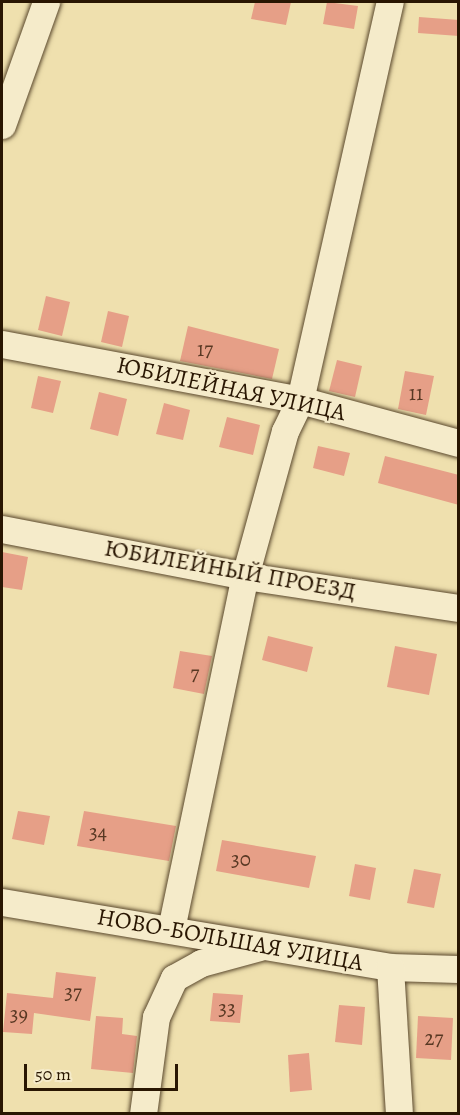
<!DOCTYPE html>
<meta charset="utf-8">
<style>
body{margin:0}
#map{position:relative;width:460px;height:1115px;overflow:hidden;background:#efe0ae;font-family:Alegreya,serif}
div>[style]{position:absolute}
.building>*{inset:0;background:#e69f87}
.roads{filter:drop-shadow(0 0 2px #5a482d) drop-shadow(0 0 2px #5a482d)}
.minor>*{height:27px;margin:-13.5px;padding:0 13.5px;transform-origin:13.5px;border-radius:13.5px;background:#f5ebca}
span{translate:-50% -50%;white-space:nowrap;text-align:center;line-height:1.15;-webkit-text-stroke:4.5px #f5ebca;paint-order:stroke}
.number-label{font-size:21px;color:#583823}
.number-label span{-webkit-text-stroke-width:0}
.street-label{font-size:24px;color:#291602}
.frame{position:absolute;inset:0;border:3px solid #291602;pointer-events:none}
.scale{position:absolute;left:24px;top:1064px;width:154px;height:27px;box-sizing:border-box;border:3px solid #291602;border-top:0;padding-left:8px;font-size:18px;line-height:21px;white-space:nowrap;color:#291602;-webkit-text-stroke:4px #f5ebca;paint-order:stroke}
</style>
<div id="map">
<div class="building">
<div style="clip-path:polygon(255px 2px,291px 2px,286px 25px,251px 19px)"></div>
<div style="clip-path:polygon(327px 2px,358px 6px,354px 29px,323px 24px)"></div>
<div style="clip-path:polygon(419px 17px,459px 20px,459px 36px,418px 33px)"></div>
<div style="clip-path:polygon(46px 296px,70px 302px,62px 336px,38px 330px)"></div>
<div style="clip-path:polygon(108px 311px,129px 316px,122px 347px,101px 342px)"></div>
<div style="clip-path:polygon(188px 326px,279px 349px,272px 379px,180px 361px)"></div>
<div style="clip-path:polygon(337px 360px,362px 366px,355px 397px,329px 391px)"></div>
<div style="clip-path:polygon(405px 371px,434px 376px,426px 415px,398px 409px)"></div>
<div style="clip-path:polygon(38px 376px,61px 381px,53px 413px,31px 408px)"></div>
<div style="clip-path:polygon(99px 392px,127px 399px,118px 436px,90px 429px)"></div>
<div style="clip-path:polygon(164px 403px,190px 410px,183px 440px,156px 434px)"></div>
<div style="clip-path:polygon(227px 417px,260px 425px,253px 455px,219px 447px)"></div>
<div style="clip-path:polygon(318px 446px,350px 453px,344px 476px,313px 468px)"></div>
<div style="clip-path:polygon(385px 456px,459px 475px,459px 505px,378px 483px)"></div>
<div style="clip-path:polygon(2px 552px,28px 557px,22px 590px,2px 587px)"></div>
<div style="clip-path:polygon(268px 636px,313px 647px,307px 672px,262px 660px)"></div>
<div style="clip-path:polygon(395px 646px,437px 654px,429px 695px,387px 687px)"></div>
<div style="clip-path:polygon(180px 651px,212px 656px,204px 694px,173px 688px)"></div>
<div style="clip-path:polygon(18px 811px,50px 816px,44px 845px,12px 839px)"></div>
<div style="clip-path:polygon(84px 811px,176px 826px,169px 861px,77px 846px)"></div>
<div style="clip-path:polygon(222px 840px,316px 856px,309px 888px,216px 871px)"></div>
<div style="clip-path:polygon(355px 864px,376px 868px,370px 900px,349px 896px)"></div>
<div style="clip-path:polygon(414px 869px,441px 874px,434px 908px,407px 903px)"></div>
<div style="clip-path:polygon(56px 972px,96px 977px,90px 1021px,34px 1013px,32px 1034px,3px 1032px,7px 993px,53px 998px)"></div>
<div style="clip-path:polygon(213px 993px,243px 995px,240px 1023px,210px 1021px)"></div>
<div style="clip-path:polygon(339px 1005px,365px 1007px,362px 1045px,335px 1042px)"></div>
<div style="clip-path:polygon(96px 1016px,123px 1018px,122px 1034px,137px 1036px,133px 1073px,91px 1069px)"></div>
<div style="clip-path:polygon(418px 1016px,453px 1018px,451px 1060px,416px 1058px)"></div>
<div style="clip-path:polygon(309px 1053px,312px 1090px,290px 1092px,288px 1055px)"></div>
</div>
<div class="roads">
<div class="minor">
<div style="left:2px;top:125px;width:131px;rotate:-70.3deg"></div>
<div style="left:2px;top:344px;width:303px;rotate:10.6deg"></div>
<div style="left:300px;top:400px;width:164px;rotate:15.2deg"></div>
<div style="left:2px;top:529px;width:248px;rotate:10.9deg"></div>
<div style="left:245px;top:576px;width:215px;rotate:8.5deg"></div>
<div style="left:2px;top:902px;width:393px;rotate:9.5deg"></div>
<div style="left:390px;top:967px;width:68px;rotate:1.7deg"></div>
<div style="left:171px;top:929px;width:361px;rotate:-78.2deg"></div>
<div style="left:245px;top:576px;width:150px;rotate:-74.6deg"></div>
<div style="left:285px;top:431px;width:34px;rotate:-64deg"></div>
<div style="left:300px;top:400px;width:408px;rotate:-77.3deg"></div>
<div style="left:390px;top:967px;width:147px;rotate:86.5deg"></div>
<div style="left:143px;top:1114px;width:98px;rotate:-82.4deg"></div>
<div style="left:156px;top:1017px;width:43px;rotate:-65.2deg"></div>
<div style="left:174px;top:978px;width:31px;rotate:-29deg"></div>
<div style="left:201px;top:963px;width:61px;rotate:-15.2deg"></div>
</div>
</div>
<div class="number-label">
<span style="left:205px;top:349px">17</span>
<span style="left:416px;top:393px">11</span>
<span style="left:195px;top:673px">7</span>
<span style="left:98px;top:832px">34</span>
<span style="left:241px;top:859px">30</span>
<span style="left:73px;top:992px">37</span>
<span style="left:227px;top:1008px">33</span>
<span style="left:19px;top:1014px">39</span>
<span style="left:434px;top:1038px">27</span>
</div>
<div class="street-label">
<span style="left:231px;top:389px;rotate:12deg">ЮБИЛЕЙНАЯ УЛИЦА</span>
<span style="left:230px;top:570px;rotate:10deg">ЮБИЛЕЙНЫЙ ПРОЕЗД</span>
<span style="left:230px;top:940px;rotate:10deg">НОВО-БОЛЬШАЯ УЛИЦА</span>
</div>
<div class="frame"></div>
<div class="scale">50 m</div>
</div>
